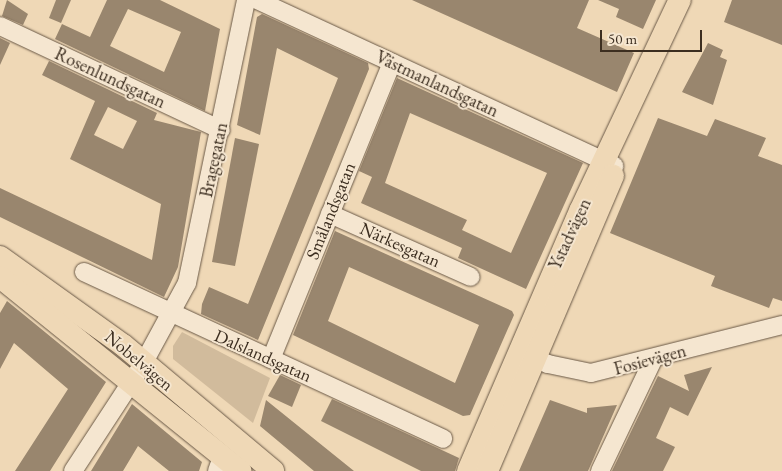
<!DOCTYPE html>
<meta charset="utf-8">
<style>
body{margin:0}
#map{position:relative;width:782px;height:471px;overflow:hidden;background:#efd8b6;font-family:"EB Garamond",serif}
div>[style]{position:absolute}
.green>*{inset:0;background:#d1bb9c}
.building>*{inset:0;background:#99866e}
.roads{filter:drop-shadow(0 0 1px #695846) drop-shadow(0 0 1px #695846)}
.minor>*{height:18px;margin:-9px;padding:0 9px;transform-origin:9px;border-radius:9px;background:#f5e6d0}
.major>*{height:22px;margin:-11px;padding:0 11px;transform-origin:11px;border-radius:11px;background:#efd8b6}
span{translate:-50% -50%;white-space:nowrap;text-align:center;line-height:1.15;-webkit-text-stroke:4px #f5e6d0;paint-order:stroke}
.street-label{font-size:18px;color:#3c2e20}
.scale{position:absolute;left:600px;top:30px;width:102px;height:22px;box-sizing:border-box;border:2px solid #3c2e20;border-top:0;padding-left:6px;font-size:15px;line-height:18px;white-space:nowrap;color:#3c2e20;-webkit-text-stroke:4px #f5e6d0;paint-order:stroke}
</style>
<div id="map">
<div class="green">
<div style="clip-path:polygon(182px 332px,270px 378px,253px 423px,173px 359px,173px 346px)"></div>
</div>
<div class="building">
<div style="clip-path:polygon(7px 0,28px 14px,23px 25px,2px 16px)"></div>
<div style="clip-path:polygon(56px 0,71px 0,61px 23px,49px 18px)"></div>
<div style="clip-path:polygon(evenodd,107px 0,160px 0,220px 29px,205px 111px,55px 39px,62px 24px,90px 37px,107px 0,128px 9px,181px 32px,164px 72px,110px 46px,128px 9px)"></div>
<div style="clip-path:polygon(412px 0,589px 0,577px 28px,634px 53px,617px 92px)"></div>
<div style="clip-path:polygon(598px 0,656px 0,643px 29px,616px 17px,619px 9px)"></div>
<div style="clip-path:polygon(732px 0,782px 0,782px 45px,724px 22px)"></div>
<div style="clip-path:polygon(262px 14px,368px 63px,369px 69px,258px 340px,201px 314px,202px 304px,209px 287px,248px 304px,338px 78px,277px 48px,260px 135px,237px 125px,257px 17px)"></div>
<div style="clip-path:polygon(0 38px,10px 43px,0 65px)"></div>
<div style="clip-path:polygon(708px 43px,723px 50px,720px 57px,727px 60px,713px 105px,682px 92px)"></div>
<div style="clip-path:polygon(evenodd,49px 61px,157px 113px,154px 120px,201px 132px,178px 267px,164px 297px,0 217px,0 188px,152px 260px,161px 204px,70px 159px,95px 101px,42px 75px,49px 61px,108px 107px,137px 121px,123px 149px,94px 135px,108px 107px)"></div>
<div style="clip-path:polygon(evenodd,397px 78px,583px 163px,526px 289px,458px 258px,462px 248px,361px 203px,372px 177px,359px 171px,397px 78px,410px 113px,547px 173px,511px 253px,462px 230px,467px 220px,385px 183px,410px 113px)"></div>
<div style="clip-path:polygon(658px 118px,707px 136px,715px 119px,766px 138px,758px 156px,782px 165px,782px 301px,773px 298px,769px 308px,711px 286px,715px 276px,610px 233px)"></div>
<div style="clip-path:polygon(235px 138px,259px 144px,235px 266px,212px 262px)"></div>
<div style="clip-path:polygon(evenodd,335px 231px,512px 311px,514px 315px,470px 415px,463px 416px,293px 335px,335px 231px,349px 267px,479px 325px,455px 383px,328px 321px,349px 267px)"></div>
<div style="clip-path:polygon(7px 301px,106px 382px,50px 471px,15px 471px,68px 389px,14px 343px,0 369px,0 313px)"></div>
<div style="clip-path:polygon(712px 367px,688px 416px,670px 407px,656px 438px,675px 447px,663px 471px,612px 471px,658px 376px,689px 391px,684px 375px)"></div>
<div style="clip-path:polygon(280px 375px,301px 385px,292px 407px,268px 396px)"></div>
<div style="clip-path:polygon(332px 399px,459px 458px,455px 471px,421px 471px,321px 421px)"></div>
<div style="clip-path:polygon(266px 400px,318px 442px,354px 471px,314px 471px,260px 426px)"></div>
<div style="clip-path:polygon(550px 400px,587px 413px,587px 408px,617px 405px,588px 471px,519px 471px)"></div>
<div style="clip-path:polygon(132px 404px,202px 462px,199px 471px,169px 471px,138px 446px,123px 471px,91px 471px)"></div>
</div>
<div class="roads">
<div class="minor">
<div style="left:257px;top:0;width:394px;rotate:24.9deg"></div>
<div style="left:0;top:26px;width:244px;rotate:25.2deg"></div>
<div style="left:330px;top:214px;width:154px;rotate:24.1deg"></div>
<div style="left:84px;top:272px;width:396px;rotate:24.9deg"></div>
<div style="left:525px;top:353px;width:25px;rotate:26deg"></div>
<div style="left:548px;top:364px;width:44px;rotate:11.8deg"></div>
<div style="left:591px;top:373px;width:197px;rotate:-14.1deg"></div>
<div style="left:271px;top:359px;width:320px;rotate:-67.8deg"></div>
<div style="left:73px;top:471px;width:128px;rotate:-56.8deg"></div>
<div style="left:143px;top:364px;width:92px;rotate:-61.5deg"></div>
<div style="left:187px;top:283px;width:289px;rotate:-78.2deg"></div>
<div style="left:217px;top:471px;width:15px;rotate:-70deg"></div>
<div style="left:600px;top:471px;width:123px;rotate:-64.5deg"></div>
</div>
<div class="major">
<div style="left:0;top:257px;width:151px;rotate:35.6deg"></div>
<div style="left:123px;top:345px;width:196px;rotate:40deg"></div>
<div style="left:0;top:277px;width:309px;rotate:38.9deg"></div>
<div style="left:468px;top:471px;width:285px;rotate:-66.7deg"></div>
<div style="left:581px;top:209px;width:231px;rotate:-64.7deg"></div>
<div style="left:487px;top:471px;width:321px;rotate:-66.9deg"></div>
</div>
</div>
<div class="street-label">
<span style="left:110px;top:78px;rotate:25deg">Rosenlundsgatan</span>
<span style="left:437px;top:84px;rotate:25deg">Västmanlandsgatan</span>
<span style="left:214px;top:160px;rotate:-78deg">Bragegatan</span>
<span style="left:331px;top:211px;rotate:-68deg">Smålandsgatan</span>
<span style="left:570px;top:234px;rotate:-65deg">Ystadvägen</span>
<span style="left:400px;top:245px;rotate:24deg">Närkesgatan</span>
<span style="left:263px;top:356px;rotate:24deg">Dalslandsgatan</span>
<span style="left:650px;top:360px;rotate:-15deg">Fosievägen</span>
<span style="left:139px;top:361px;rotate:40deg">Nobelvägen</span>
</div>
<div class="scale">50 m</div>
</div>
